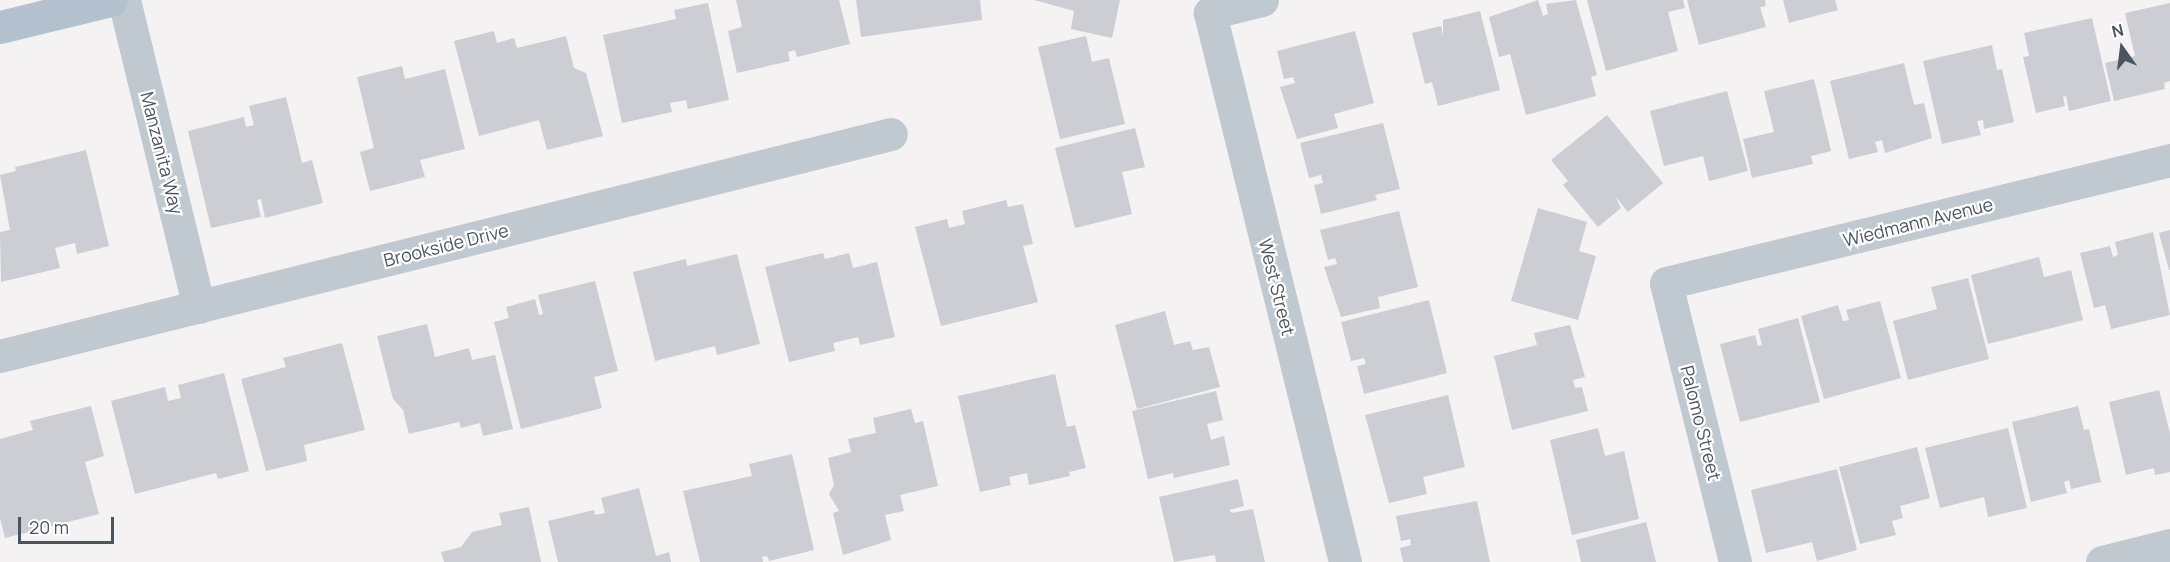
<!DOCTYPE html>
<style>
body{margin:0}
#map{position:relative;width:2170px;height:562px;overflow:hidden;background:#f4f2f2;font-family:Manrope,sans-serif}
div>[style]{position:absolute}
.building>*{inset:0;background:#ccced4}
.minor>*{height:33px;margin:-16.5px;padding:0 16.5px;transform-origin:16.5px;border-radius:16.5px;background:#c1c9d0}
.major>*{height:33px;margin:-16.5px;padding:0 16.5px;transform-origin:16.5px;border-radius:16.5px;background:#b3c1cf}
span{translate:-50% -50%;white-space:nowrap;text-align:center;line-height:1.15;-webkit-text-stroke:4.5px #fff;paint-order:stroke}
.street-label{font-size:18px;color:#4a555f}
.north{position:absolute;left:2092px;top:18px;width:60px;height:60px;-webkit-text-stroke:4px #fff;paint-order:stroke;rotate:346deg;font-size:16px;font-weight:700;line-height:24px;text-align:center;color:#4a555f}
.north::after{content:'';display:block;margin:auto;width:21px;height:27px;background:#4a555f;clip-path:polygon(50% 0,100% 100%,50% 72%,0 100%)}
.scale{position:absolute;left:18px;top:517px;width:96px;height:27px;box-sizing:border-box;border:3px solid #4a555f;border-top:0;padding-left:8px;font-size:18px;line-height:21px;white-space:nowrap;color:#4a555f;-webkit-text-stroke:4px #fff;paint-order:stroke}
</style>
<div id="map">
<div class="building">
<div style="clip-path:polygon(736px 0,839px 0,850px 44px,797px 57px,795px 50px,788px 52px,790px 61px,737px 73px,728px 31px,742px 27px)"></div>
<div style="clip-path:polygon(856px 0,980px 0,982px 20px,861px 37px)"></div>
<div style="clip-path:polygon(1034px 0,1120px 0,1112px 38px,1071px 29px,1074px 11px)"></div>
<div style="clip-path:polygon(1538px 0,1543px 16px,1548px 14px,1546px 4px,1576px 0,1597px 75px,1591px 77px,1596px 96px,1526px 115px,1510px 54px,1499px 57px,1489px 17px)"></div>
<div style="clip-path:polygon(1587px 0,1683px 0,1685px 8px,1668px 12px,1678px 51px,1606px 71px)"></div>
<div style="clip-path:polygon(1687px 0,1765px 0,1766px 6px,1760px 7px,1766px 27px,1699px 45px)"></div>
<div style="clip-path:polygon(1783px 0,1835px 0,1838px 10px,1789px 23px)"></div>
<div style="clip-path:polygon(708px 3px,729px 100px,688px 109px,686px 100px,670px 103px,672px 112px,622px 123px,603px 35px,676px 19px,674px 10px)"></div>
<div style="clip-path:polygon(2170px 3px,2170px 81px,2164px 83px,2165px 89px,2114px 101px,2105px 63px,2135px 56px,2125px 13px)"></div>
<div style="clip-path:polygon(1480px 11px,1500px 90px,1438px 106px,1432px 82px,1425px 84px,1412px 33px,1441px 26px,1443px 36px,1443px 20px)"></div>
<div style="clip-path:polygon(2092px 18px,2111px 101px,2069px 111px,2066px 96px,2063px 97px,2065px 106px,2036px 113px,2023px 57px,2029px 56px,2024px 33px)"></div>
<div style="clip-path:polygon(494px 31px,497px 43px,514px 38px,517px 48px,566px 36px,574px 68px,586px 73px,603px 136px,547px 150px,539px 120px,479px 136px,454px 41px)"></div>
<div style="clip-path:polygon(1355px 31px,1374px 103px,1334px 114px,1338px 128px,1297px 139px,1280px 87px,1295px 83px,1293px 77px,1284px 79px,1277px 51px)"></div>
<div style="clip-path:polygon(1086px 36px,1092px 62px,1109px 58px,1125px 124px,1060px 139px,1038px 47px)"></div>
<div style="clip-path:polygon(1992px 45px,1997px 70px,2002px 69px,2014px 122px,1984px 129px,1983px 120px,1977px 121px,1981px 135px,1942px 144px,1923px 61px)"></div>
<div style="clip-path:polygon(1904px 63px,1914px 105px,1924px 103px,1932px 138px,1885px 153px,1882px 140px,1875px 142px,1878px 152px,1849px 159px,1830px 81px)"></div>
<div style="clip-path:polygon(402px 66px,405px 79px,445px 69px,465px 149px,420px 160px,425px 177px,370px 191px,360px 152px,374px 148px,357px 77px)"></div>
<div style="clip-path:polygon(1814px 79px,1831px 151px,1811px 156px,1813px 164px,1752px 178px,1743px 139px,1774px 132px,1764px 91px)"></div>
<div style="clip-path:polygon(1727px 91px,1748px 171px,1709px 181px,1703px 156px,1664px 166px,1650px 111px)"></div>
<div style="clip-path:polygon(286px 97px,302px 163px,312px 160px,323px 203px,265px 218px,261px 199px,257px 200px,261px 217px,211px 228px,188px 131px,244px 117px,246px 127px,254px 125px,249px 106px)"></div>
<div style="clip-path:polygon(1607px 115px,1663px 183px,1628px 212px,1615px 196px,1621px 208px,1598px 227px,1563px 185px,1568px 181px,1551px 160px)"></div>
<div style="clip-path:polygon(1383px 123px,1400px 189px,1375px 195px,1377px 200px,1321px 214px,1314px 185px,1323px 183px,1321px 175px,1309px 178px,1300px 143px)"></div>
<div style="clip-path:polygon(1135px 128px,1145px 167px,1122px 172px,1132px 214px,1075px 228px,1055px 148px)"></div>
<div style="clip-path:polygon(86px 150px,109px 246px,77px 254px,75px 243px,55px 248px,60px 268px,1px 282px,0 232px,10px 230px,0 175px,16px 171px,15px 167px)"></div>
<div style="clip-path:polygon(1006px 200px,1008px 207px,1023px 204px,1033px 244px,1023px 246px,1038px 302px,941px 326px,915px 227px,947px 219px,949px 228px,965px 224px,962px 211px)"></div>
<div style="clip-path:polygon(1538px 208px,1587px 222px,1579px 251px,1596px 256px,1578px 320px,1511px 301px)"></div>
<div style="clip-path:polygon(1399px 211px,1418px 287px,1378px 297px,1380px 308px,1341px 317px,1324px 267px,1337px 264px,1335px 258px,1328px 260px,1320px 230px)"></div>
<div style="clip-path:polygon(2170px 230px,2170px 270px,2169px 270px,2159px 233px)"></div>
<div style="clip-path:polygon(2153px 232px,2170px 315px,2111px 329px,2105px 305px,2094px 308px,2080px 253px,2110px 246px,2113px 257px,2118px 255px,2115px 242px)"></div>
<div style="clip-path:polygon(823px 253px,825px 259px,849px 253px,853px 268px,877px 262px,895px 337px,860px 345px,858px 337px,833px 343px,835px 351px,789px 362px,765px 267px)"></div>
<div style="clip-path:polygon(737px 254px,760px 344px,717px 355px,715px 346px,655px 361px,633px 272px,686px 259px,687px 266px)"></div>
<div style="clip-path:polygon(2039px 257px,2044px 277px,2071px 270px,2083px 320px,1988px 344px,1971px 275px)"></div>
<div style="clip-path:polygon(1968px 278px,1989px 359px,1908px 380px,1893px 321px,1937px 309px,1931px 287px)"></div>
<div style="clip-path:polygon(595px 281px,618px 371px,594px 377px,602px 408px,521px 429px,494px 322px,509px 318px,506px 307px,535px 299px,539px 315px,543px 314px,538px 295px)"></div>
<div style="clip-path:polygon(1429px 300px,1447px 373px,1364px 394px,1357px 366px,1366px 364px,1364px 358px,1351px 361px,1341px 322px)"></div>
<div style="clip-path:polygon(1880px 301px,1901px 378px,1824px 399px,1801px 316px,1838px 305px,1843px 321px,1849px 320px,1846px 310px)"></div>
<div style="clip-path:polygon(1165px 311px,1174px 345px,1190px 341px,1193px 350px,1209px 347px,1220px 387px,1137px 409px,1115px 325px)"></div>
<div style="clip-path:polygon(1798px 318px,1820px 402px,1740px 422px,1720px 344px,1755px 335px,1758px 346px,1762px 345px,1758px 329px)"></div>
<div style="clip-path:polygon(427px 324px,435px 357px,469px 348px,472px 360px,495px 355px,513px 429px,483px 436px,480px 423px,461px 428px,459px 422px,409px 434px,403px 410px,393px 399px,377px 336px)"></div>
<div style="clip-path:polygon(1570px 325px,1585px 377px,1573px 380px,1575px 388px,1582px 387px,1588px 411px,1512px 430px,1494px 356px,1537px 345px,1534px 333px)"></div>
<div style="clip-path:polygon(342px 343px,365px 430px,304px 445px,307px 461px,266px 471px,241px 379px,286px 367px,283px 358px)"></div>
<div style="clip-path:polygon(224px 373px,249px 471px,218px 479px,216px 473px,135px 494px,111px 401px,165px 387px,168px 401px,181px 398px,178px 385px)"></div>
<div style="clip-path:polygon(1055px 374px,1067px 427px,1075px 425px,1086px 468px,1069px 472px,1070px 476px,1029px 485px,1027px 473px,1009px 477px,1011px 485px,980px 492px,958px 396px)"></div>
<div style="clip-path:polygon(2159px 390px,2170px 433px,2170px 472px,2155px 475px,2154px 468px,2126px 475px,2109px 402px)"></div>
<div style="clip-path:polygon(1216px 391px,1223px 420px,1207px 424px,1211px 440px,1224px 436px,1230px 465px,1174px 478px,1173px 473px,1148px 479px,1132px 411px)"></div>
<div style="clip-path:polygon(1448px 395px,1465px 467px,1423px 477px,1427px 494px,1389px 503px,1365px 415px)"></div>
<div style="clip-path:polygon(91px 406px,104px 456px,85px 462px,99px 514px,5px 538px,0 518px,0 439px,33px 430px,30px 421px)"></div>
<div style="clip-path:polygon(2078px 406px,2084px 430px,2089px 429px,2101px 482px,2071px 489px,2069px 480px,2064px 482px,2067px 493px,2031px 502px,2012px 422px)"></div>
<div style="clip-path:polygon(911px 409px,915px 423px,923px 421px,938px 486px,900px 495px,904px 511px,885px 515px,891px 540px,843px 555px,833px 513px,839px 511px,829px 494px,834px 485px,828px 458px,851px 452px,848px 439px,876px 433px,873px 418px)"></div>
<div style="clip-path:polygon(1598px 428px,1605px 456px,1624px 451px,1639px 519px,1572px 535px,1550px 440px)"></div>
<div style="clip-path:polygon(2008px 428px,2027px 508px,1988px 517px,1984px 497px,1940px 508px,1925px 448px)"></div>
<div style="clip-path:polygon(1917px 447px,1930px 498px,1900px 506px,1903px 518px,1892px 521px,1896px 535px,1860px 544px,1839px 467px)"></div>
<div style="clip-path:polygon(792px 454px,814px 550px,769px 561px,767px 556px,762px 557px,763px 562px,700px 562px,683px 491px,752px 476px,749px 464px)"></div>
<div style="clip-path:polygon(1837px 469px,1857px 550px,1817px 561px,1812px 542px,1766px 553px,1751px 490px)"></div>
<div style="clip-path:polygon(1238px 479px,1244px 506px,1229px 510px,1232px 513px,1253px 509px,1265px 562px,1216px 562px,1215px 555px,1174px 562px,1159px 497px)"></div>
<div style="clip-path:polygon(639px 488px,656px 556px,669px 552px,671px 562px,558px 562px,548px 521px,594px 510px,595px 515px,605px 513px,601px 498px)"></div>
<div style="clip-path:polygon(1477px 501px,1490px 562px,1403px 562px,1400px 548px,1411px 545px,1410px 539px,1401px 541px,1396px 516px)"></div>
<div style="clip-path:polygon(529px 507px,541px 562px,444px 562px,441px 552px,461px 547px,472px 532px,502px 525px,499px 513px)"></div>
<div style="clip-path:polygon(1646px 522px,1656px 562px,1581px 562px,1576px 540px)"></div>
</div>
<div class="minor">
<div style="left:124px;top:0;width:316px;rotate:76.3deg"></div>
<div style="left:1262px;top:0;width:54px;rotate:166deg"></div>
<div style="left:1210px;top:13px;width:565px;rotate:76.18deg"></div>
<div style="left:0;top:356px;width:918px;rotate:-13.99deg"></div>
<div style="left:1735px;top:562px;width:287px;rotate:-103.9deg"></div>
<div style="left:1666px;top:283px;width:519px;rotate:-13.71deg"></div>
<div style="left:2102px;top:562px;width:70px;rotate:-14deg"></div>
</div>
<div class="major">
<div style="left:0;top:27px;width:114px;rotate:-13.7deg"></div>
</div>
<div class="street-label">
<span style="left:162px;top:153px;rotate:76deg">Manzanita Way</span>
<span style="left:1918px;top:222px;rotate:-14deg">Wiedmann Avenue</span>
<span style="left:446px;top:245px;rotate:-14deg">Brookside Drive</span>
<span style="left:1277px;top:287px;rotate:76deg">West Street</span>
<span style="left:1701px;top:423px;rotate:76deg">Palomo Street</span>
</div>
<div class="north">N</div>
<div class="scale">20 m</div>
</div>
